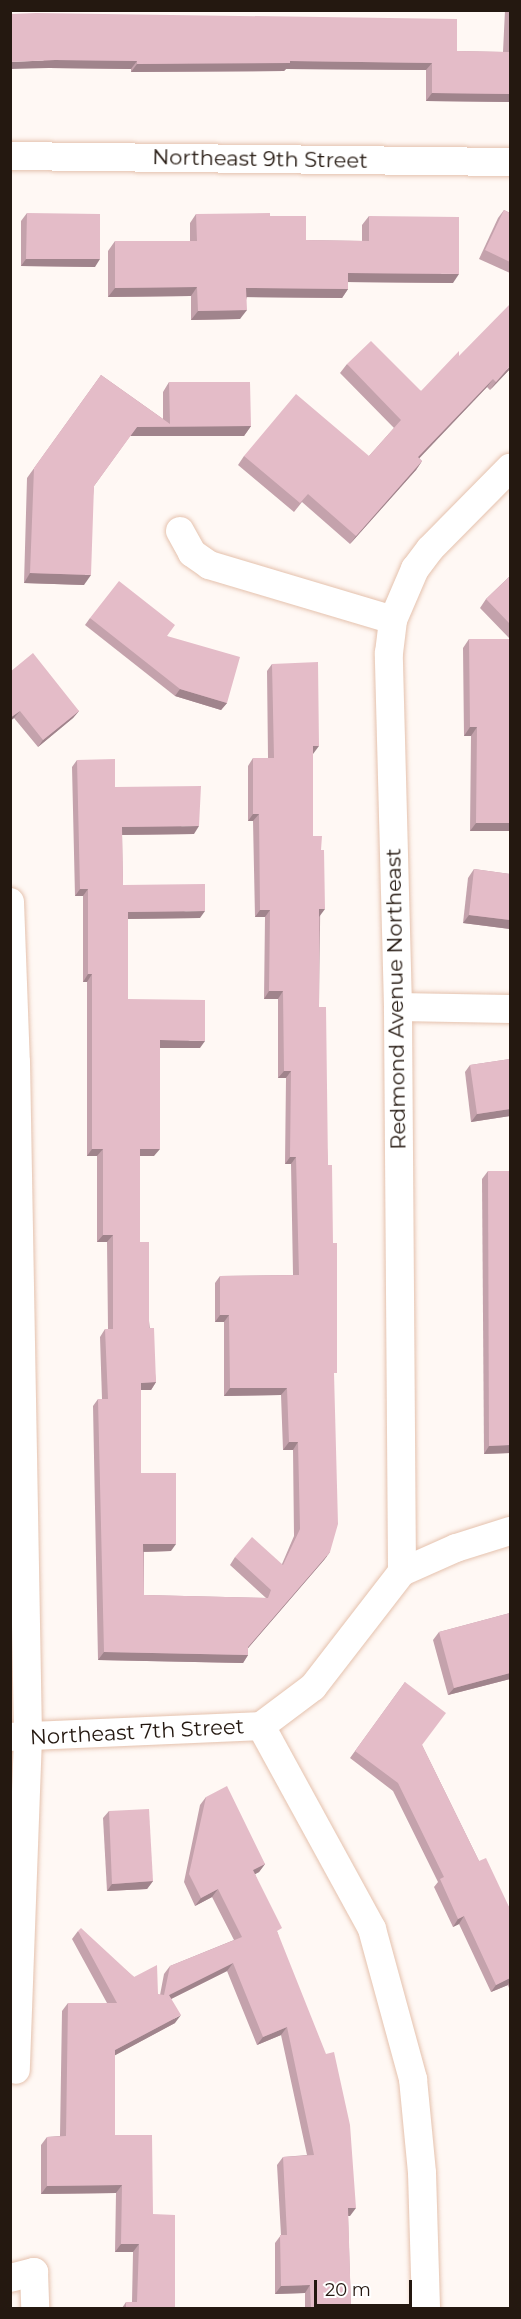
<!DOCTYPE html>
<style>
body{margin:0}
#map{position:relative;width:521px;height:2319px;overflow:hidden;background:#fff8f4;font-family:Montserrat,sans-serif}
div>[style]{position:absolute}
.roads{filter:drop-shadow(0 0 2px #e5c2ae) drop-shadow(0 0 2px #e5c2ae)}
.minor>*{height:28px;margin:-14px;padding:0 14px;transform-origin:14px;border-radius:14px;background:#fff}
.wall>*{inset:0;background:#c4a2ac}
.shaded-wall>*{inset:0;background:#a0848c}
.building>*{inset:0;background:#e4bcc8}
span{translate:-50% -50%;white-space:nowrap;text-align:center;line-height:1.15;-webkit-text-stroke:4.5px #fff;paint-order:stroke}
.street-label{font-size:21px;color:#241810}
.frame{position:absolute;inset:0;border:12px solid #241810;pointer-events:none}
.scale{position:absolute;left:314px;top:2280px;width:98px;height:27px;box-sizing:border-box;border:3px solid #241810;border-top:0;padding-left:8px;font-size:18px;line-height:21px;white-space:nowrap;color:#241810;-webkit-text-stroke:4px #fff;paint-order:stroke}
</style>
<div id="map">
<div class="roads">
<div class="minor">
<div style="left:10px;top:156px;width:500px;rotate:0.69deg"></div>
<div style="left:180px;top:531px;width:25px;rotate:61deg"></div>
<div style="left:192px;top:553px;width:21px;rotate:35deg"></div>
<div style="left:209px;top:565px;width:192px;rotate:16.6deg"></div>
<div style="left:10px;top:902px;width:160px;rotate:87.9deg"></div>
<div style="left:16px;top:1062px;width:675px;rotate:88.98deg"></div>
<div style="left:28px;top:1737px;width:333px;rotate:92.1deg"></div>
<div style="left:398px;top:1007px;width:112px;rotate:1deg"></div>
<div style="left:402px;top:1572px;width:565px;rotate:-90.41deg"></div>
<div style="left:398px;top:1007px;width:354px;rotate:-91.5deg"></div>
<div style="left:389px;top:653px;width:33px;rotate:-83deg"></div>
<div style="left:393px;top:620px;width:56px;rotate:-66.7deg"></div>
<div style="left:415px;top:569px;width:25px;rotate:-53deg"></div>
<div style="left:430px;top:549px;width:114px;rotate:-45.4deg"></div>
<div style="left:261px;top:1726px;width:231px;rotate:61.3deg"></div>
<div style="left:372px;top:1929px;width:156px;rotate:74.7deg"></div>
<div style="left:413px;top:2079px;width:94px;rotate:84.5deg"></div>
<div style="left:422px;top:2173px;width:135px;rotate:88.3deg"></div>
<div style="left:10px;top:1737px;width:251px;rotate:-2.5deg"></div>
<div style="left:261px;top:1726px;width:65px;rotate:-36.9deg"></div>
<div style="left:313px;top:1687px;width:145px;rotate:-52.3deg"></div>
<div style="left:402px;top:1572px;width:59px;rotate:-24deg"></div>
<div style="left:456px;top:1548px;width:57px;rotate:-17.5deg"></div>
<div style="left:10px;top:2278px;width:25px;rotate:-14deg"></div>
<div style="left:34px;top:2272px;width:36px;rotate:88deg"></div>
</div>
</div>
<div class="wall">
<div style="clip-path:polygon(505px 10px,510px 10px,510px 102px,426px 101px,426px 70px,286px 69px,284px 71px,131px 72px,131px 69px,49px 68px,10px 14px,457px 51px,503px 52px)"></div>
<div style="clip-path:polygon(504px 210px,510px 213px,510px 273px,479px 259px,498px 218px)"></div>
<div style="clip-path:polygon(27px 213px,95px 267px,21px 266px,21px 221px)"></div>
<div style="clip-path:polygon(196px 214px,270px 216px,306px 240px,362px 241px,362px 225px,369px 216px,453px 283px,348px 282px,348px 289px,342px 298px,247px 297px,240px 319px,191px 320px,191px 296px,108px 297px,108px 251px,115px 241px,190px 241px,190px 223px)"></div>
<div style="clip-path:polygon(347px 364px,421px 391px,510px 369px,490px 390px,487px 387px,419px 458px,422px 461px,416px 470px,350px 544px,302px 502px,294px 512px,238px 465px,244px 456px,369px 456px,394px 428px,340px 373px)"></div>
<div style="clip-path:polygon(101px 375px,163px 419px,163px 392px,169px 382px,251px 426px,244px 436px,130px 436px,94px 486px,84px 585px,24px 583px,27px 478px)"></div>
<div style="clip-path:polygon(510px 576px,510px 831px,470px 831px,471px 736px,464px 736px,463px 648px,469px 639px,510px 639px,480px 608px,486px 599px)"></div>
<div style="clip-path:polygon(90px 618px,167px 636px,227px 703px,221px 710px,175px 696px,85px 625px)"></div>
<div style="clip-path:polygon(272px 664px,313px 754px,313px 836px,321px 850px,319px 1007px,328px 1165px,334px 1378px,330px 1552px,324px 1560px,248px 1648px,248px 1655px,243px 1663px,98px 1660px,93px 1406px,98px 1399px,102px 1399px,100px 1337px,105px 1329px,108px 1329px,107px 1242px,97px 1242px,97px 1156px,87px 1156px,87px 982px,83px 982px,83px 896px,75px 896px,72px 767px,77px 760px,115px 787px,194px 834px,122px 835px,123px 885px,200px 918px,128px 919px,128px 999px,200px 1048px,160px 1048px,154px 1156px,140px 1156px,140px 1242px,156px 1382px,151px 1390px,141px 1390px,141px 1473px,171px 1551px,144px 1552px,144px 1595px,266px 1598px,230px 1565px,235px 1557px,282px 1564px,294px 1536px,293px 1450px,283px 1450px,281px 1395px,224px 1396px,224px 1322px,215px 1322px,215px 1283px,220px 1276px,293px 1275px,291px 1164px,285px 1164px,286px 1078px,278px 1078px,278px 999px,264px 999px,265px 917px,255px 917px,253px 821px,248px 821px,248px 766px,253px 758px,268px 758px,267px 671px)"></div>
<div style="clip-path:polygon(10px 672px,79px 711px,73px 718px,38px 747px,14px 718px,10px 721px)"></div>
<div style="clip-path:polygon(474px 869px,510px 874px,510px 929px,463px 923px,468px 878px)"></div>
<div style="clip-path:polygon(510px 1059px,510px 1116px,471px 1122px,465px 1072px,470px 1065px)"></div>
<div style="clip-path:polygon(488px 1171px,510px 1453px,484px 1454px,482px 1179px)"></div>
<div style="clip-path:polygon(510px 1613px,510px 1679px,448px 1695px,433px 1640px,439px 1632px)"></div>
<div style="clip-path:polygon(405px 1682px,422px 1745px,479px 1861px,510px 1909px,510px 1991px,508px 1985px,491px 1992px,459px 1924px,453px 1927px,434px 1887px,438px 1882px,393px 1791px,350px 1758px)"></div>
<div style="clip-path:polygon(206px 1797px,265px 1864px,259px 1872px,255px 1874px,278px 1934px,350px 2216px,348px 2216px,351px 2308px,305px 2308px,305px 2293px,275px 2294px,275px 2243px,281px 2235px,277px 2165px,283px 2157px,307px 2155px,281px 2035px,257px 2045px,227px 1971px,171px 1999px,175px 2023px,115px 2055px,115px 2135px,153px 2214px,175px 2308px,122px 2308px,126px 2302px,132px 2302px,133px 2252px,115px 2252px,116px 2193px,41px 2194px,41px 2145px,47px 2137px,60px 2136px,62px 2011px,68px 2003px,107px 2003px,72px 1939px,78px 1931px,134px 1977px,158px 1994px,160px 1995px,164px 1974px,170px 1966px,234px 1940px,212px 1897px,195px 1906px,184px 1882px,200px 1805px)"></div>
<div style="clip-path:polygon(109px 1811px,153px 1881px,147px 1889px,107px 1891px,103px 1818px)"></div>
</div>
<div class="shaded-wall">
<div style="clip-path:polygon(55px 60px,137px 61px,131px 69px,49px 68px,10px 69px,10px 62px)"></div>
<div style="clip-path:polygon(290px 61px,432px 63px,426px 70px,286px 69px,284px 71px,131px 72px,137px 64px)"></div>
<div style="clip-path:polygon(432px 93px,510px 94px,510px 102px,426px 101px)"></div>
<div style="clip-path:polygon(26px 259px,100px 259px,95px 267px,21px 266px)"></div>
<div style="clip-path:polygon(348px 273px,459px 274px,453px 283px,342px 282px)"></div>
<div style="clip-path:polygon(197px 287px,191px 296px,108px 297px,115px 288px)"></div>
<div style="clip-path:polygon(246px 288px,348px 289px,342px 298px,240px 297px)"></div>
<div style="clip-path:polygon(247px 310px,240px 319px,191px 320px,198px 311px)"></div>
<div style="clip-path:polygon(510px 366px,510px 369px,490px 390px,496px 382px)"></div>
<div style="clip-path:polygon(493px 379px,487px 387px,412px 466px,418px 457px)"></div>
<div style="clip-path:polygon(251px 426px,244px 436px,130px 436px,137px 427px)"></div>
<div style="clip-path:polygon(422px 461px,416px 470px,350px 544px,356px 536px)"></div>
<div style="clip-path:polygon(30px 573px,91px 575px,84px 585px,24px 583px)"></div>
<div style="clip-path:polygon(180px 689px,227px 703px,221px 710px,175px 696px)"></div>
<div style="clip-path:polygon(20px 711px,14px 718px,10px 721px,10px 718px)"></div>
<div style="clip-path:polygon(79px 711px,73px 718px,38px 747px,43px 740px)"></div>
<div style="clip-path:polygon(470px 727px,477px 727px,471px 736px,464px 736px)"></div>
<div style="clip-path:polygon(313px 746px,319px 746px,313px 754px)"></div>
<div style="clip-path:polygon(253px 814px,259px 814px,253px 821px,248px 821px)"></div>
<div style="clip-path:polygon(476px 823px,510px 823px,510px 831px,470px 831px)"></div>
<div style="clip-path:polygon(199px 826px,194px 834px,117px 835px,122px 827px)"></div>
<div style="clip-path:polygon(80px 889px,88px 889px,83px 896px,75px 896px)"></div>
<div style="clip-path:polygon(319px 909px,325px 909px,319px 917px)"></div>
<div style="clip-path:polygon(260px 910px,270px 910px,265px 917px,255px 917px)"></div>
<div style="clip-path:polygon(205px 911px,200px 918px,123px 919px,128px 912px)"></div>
<div style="clip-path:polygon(469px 915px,510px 920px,510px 929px,463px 923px)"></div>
<div style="clip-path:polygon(88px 974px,92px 974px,87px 982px,83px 982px)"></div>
<div style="clip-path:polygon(269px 991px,283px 991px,278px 999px,264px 999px)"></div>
<div style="clip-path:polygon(160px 1040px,205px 1041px,200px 1048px,154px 1048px)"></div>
<div style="clip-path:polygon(284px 1071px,291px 1071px,286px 1078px,278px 1078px)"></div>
<div style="clip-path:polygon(510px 1109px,510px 1116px,471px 1122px,477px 1114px)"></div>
<div style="clip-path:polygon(92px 1149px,103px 1149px,97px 1156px,87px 1156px)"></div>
<div style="clip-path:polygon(140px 1149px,160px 1149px,154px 1156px,135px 1156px)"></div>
<div style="clip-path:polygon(290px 1157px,296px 1157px,291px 1164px,285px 1164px)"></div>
<div style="clip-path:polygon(103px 1235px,113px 1235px,107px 1242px,97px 1242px)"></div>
<div style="clip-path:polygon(220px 1315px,229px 1315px,224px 1322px,215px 1322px)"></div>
<div style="clip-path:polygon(156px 1382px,151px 1390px,135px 1390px,141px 1383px)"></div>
<div style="clip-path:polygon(230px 1388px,287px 1388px,281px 1395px,224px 1396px)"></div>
<div style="clip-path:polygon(289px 1442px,298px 1442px,293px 1450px,283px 1450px)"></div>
<div style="clip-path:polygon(510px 1445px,510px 1453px,484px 1454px,489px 1446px)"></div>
<div style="clip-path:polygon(143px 1544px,176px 1544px,171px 1551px,138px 1552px)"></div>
<div style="clip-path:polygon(330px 1552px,324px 1560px,243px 1654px,248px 1647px)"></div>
<div style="clip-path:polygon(104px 1652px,248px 1655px,243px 1663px,98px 1660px)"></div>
<div style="clip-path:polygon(510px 1673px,510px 1679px,448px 1695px,454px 1688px)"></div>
<div style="clip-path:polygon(265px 1864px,259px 1872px,248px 1878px,253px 1870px)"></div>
<div style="clip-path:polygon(153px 1881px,147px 1889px,107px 1891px,112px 1884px)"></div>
<div style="clip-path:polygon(218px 1889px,212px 1897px,195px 1906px,201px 1898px)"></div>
<div style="clip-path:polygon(464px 1916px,459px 1924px,453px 1927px,458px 1919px)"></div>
<div style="clip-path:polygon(233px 1963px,227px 1971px,163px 2003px,169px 1995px)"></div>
<div style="clip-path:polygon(510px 1978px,510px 1981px,508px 1985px,491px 1992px,496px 1985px)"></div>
<div style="clip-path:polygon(181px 2015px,175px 2023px,110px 2058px,115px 2050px)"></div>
<div style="clip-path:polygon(287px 2027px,281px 2035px,257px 2045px,263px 2037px)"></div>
<div style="clip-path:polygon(122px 2185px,116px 2193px,41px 2194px,47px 2186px)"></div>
<div style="clip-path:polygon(348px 2208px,356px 2208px,350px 2216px,342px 2216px)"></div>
<div style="clip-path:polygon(121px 2244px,139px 2244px,133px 2252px,115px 2252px)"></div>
<div style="clip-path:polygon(310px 2285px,305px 2293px,275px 2294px,281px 2286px)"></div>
</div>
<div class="building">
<div style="clip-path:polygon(510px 10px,510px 94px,432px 93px,432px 63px,290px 61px,290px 63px,137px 64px,137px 61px,55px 60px,10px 62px,10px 14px,36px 13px,457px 19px,457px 51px,509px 52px)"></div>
<div style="clip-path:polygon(504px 210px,510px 213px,510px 262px,485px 250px)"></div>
<div style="clip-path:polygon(27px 213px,100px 214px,100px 259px,26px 259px)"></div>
<div style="clip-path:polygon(270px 213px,270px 216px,306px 216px,306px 240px,369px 241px,369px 216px,459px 217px,459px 274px,348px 273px,348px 289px,246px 288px,247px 310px,198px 311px,197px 287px,115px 288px,115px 241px,197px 241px,196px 214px)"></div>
<div style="clip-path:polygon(10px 242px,11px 242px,11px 287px,10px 287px)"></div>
<div style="clip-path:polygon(510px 304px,510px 366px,496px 382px,493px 379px,418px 457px,422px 461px,356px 536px,308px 494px,300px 503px,244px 456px,296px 394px,369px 456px,401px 420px,347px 364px,371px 341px,421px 391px,459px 351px,459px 356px)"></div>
<div style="clip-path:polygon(101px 375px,170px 424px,169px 382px,250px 382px,251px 426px,137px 427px,94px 486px,91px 575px,30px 573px,34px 468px)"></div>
<div style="clip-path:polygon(510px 576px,510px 624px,486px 599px)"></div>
<div style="clip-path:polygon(119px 581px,175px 625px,167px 636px,240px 657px,227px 703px,180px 689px,90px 618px)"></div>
<div style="clip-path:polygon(469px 639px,510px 639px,510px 823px,476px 823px,477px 727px,470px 727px)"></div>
<div style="clip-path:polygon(33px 653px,79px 711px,43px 740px,20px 711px,10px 718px,10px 672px)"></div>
<div style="clip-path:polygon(318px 662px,319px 746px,313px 746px,313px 836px,322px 836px,321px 850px,324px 850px,325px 909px,319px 909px,319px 1007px,326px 1007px,328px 1165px,332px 1165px,333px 1243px,337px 1243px,337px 1373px,334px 1373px,338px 1524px,330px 1552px,248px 1647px,248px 1655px,104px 1652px,98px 1399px,108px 1399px,105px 1329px,113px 1329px,113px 1235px,103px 1235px,103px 1149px,92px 1149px,92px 974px,88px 974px,88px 889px,80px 889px,77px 760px,115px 759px,115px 787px,201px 786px,199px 826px,122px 827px,123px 885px,205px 884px,205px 911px,128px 912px,128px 999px,205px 1000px,205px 1041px,160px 1040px,160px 1149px,140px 1149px,140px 1242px,149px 1242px,149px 1328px,154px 1328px,156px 1382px,141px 1383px,141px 1473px,176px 1473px,176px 1544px,143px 1544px,144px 1595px,268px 1598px,271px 1590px,235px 1557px,252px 1537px,283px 1565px,300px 1529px,298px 1442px,289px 1442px,287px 1388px,230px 1388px,229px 1315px,220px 1315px,220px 1276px,299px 1275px,296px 1157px,290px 1157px,291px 1071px,284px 1071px,283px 991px,269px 991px,270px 910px,260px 910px,259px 814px,253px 814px,253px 758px,274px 758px,272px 664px)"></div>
<div style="clip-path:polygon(474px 869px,510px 874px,510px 920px,469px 915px)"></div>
<div style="clip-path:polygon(510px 1059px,510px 1109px,477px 1114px,470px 1065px)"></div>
<div style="clip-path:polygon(488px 1171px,510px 1171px,510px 1445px,489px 1446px)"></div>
<div style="clip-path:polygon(510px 1613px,510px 1673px,454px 1688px,439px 1632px)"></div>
<div style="clip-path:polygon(405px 1682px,446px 1713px,422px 1745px,479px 1861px,486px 1858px,510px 1909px,510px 1978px,496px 1985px,464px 1916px,458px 1919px,440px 1879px,444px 1877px,398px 1783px,355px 1751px)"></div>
<div style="clip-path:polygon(227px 1786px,265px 1864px,253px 1870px,282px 1928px,277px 1931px,326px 2054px,334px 2052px,350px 2125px,356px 2208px,348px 2208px,351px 2308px,311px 2308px,310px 2285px,281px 2286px,280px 2235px,287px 2235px,283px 2157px,314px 2155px,287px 2027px,263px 2037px,233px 1963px,169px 1995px,181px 2015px,115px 2050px,115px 2135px,152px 2135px,153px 2214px,175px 2215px,175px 2308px,126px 2308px,126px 2302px,137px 2302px,139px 2244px,121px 2244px,122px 2185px,47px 2186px,47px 2137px,66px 2136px,68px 2003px,117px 2003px,78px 1931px,81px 1928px,134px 1977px,157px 1965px,158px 1994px,164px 1995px,170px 1966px,242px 1937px,218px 1889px,201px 1898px,189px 1874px,206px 1797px)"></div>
<div style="clip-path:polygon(149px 1809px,153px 1881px,112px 1884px,109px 1811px)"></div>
</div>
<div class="street-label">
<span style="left:260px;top:159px;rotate:1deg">Northeast 9th Street</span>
<span style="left:396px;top:999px;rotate:-91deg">Redmond Avenue Northeast</span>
<span style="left:137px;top:1732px;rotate:-3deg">Northeast 7th Street</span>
</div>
<div class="frame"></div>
<div class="scale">20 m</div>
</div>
